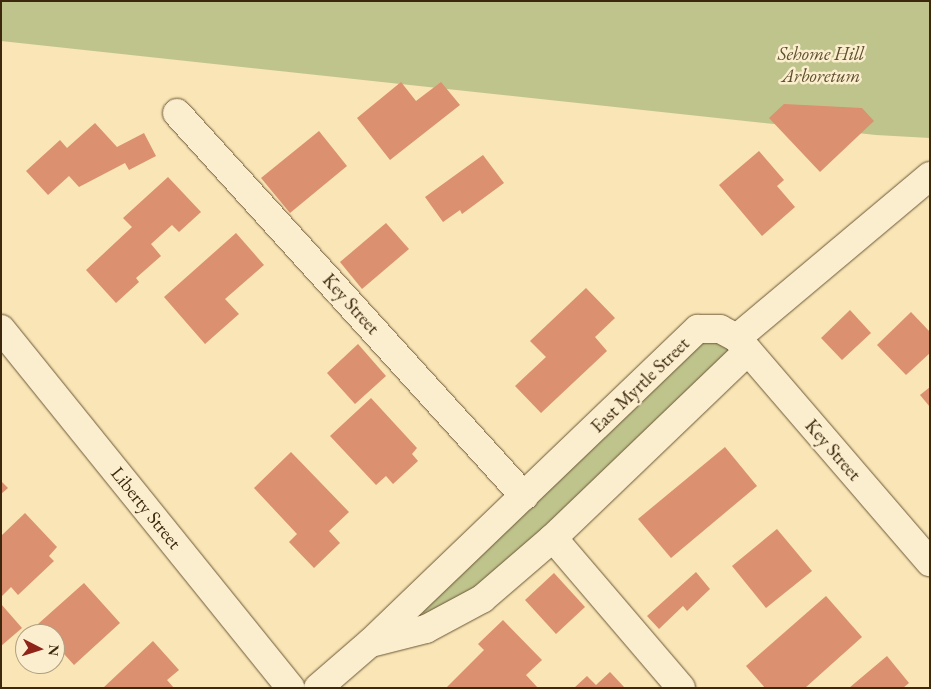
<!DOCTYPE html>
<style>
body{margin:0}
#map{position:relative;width:931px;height:689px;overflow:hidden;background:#f9e5b5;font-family:"EB Garamond",serif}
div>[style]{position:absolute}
.green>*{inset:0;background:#bfc48c}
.building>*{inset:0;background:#db9070}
.roads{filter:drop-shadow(0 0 1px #6c5737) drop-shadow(0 0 1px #6c5737)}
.minor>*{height:28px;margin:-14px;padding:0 14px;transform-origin:14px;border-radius:14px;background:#fbeecf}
span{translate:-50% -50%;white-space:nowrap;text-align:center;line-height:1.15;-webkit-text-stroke:5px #fbeecf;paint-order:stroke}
.park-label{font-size:19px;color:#5e4f2d;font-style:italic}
.street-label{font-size:19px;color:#3d280d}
.frame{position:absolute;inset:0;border:2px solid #3d280d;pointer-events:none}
.north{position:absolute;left:15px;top:624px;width:50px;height:50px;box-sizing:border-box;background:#fbeecf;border:1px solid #af9f81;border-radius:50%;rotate:95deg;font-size:14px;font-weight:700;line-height:20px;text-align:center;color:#3d280d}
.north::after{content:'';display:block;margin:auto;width:18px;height:22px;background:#8f2418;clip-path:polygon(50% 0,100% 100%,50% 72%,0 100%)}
</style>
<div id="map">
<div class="green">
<div style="clip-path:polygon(1px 1px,930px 1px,930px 138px,876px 135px,1px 41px)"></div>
<div style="clip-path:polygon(731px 342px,729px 352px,503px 572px,427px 618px,421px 610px,699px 343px)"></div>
</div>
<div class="building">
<div style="clip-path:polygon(401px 82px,416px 101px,441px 82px,460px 105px,390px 160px,357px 118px)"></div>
<div style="clip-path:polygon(784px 104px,862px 108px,874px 121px,820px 172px,769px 118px)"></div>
<div style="clip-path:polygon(95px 123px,117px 147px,144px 133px,156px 156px,129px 170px,125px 163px,79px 187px,69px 176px,48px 195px,26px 171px,60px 140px,67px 148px)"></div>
<div style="clip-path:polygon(319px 131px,347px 166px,290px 213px,261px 178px)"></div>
<div style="clip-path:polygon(759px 151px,784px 180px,777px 186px,795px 207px,762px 236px,719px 185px)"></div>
<div style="clip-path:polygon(483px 155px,504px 183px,462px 214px,460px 210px,443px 222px,425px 197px)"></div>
<div style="clip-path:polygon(168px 177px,201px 212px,179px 232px,172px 225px,151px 244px,161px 256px,136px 278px,139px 282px,116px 303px,86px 270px,132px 227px,123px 218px)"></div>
<div style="clip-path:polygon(386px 223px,409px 249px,362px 289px,340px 262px)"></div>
<div style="clip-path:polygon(236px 233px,264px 265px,225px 299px,239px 314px,205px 344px,164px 297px)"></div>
<div style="clip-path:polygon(586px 288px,615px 318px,595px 337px,607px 351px,541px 413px,515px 386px,546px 357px,530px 341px)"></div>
<div style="clip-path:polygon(850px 310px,871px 333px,842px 360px,821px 338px)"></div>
<div style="clip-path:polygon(911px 312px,930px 332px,930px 353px,906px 375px,877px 345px)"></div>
<div style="clip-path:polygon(358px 344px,386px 376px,355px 404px,327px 373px)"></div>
<div style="clip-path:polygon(930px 387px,930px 407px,920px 395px)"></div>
<div style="clip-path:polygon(371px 398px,417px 448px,412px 454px,418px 461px,393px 484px,386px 476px,376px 485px,330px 436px)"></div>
<div style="clip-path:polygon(725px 447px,757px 486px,671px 558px,638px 519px)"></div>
<div style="clip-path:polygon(291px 452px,349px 512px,329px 531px,340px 543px,314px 568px,289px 542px,297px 534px,254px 488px)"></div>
<div style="clip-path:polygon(1px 481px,8px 488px,1px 494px)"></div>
<div style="clip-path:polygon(25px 513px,57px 547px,49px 556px,54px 561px,18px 595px,11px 587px,2px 596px,1px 536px)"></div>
<div style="clip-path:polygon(777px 529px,812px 571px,766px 608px,732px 566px)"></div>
<div style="clip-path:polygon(696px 572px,710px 589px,687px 611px,683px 606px,659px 629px,647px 616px)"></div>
<div style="clip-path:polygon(554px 573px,585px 607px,556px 634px,525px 600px)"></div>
<div style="clip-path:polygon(84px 583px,120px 623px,74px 665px,55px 644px,55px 634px,46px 634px,38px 624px)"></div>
<div style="clip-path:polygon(826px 596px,862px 637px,805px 688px,765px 688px,746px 666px)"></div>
<div style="clip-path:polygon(1px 604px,22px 628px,1px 646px)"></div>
<div style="clip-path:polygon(503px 620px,542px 660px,526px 675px,538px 688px,446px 688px,484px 650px,478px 644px)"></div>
<div style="clip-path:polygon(153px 641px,179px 670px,167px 680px,174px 688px,103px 688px)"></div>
<div style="clip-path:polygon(887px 656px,909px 683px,903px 688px,849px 688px)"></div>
<div style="clip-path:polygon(610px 672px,625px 688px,574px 688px,587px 676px,596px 685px)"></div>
</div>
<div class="roads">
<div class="minor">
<div style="left:177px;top:113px;width:517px;rotate:47.82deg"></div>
<div style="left:1px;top:329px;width:461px;rotate:51.1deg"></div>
<div style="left:737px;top:338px;width:252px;rotate:-40deg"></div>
<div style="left:553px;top:538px;width:197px;rotate:49.5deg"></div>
<div style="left:371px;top:643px;width:57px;rotate:-14.3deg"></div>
<div style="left:426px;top:629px;width:64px;rotate:-28.2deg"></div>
<div style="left:482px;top:599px;width:94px;rotate:-40.7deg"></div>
<div style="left:553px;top:538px;width:270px;rotate:-43.8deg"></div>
<div style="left:318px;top:688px;width:69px;rotate:-40.9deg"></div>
<div style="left:370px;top:643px;width:454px;rotate:-43.8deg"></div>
<div style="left:698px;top:329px;width:22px"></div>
<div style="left:720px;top:329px;width:19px;rotate:28deg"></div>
<div style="left:737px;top:338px;width:296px;rotate:49.3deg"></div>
</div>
</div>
<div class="park-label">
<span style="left:821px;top:65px">Sehome Hill<br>Arboretum</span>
</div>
<div class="street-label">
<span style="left:351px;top:304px;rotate:48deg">Key Street</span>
<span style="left:640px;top:385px;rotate:-44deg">East Myrtle Street</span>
<span style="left:833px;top:450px;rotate:49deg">Key Street</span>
<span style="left:146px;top:508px;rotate:51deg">Liberty Street</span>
</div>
<div class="frame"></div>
<div class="north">N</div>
</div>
